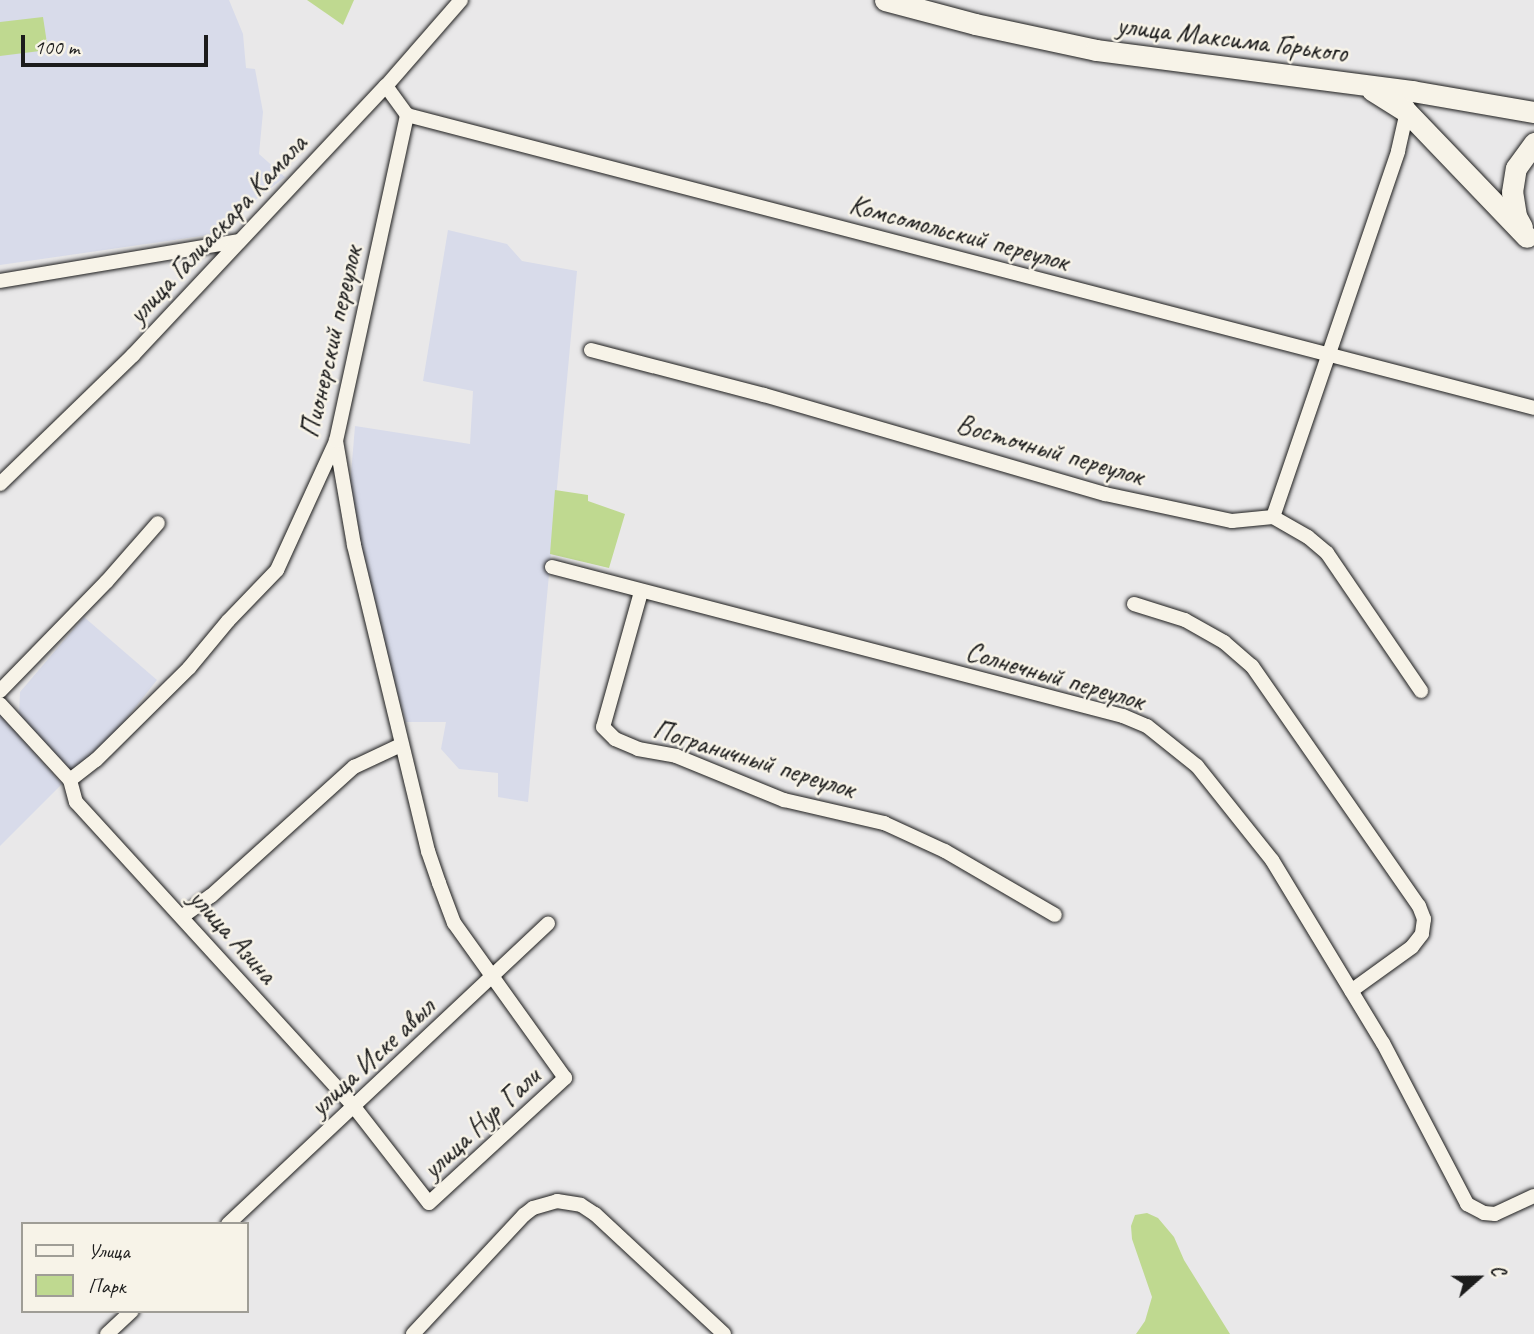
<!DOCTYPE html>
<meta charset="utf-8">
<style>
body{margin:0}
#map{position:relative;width:1534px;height:1334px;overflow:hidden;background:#e9e8e9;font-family:Caveat,sans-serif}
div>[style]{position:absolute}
.built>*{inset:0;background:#d8dbea}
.green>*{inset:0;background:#bfd990}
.roads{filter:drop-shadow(0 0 2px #1c1c1c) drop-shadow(0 0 2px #1c1c1c)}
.minor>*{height:14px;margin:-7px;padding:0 7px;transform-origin:7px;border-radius:7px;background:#f7f3e8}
.secondary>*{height:21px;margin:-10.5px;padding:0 10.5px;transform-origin:10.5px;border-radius:10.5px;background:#f7f3e8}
span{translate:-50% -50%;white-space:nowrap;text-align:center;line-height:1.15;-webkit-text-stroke:5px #f7f3e8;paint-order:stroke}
.street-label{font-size:28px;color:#1c1c1c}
.legend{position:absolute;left:21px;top:1222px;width:228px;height:91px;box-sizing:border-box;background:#f7f3e8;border:2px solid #9f9d96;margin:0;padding:9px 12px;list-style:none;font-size:21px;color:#1c1c1c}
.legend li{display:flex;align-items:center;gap:14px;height:35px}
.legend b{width:35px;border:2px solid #9f9d96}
.north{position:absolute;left:1443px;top:1243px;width:70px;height:70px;-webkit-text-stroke:5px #f7f3e8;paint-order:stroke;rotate:69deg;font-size:19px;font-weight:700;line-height:28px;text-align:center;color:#1c1c1c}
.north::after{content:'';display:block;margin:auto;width:24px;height:32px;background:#1c1c1c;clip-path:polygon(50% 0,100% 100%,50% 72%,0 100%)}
.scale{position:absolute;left:21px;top:35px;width:187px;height:32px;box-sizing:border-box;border:4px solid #1c1c1c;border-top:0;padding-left:9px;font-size:21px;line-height:24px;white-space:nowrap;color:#1c1c1c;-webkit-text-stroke:5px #f7f3e8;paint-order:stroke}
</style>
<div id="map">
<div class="built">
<div style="clip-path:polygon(0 0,229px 0,243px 34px,246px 68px,255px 69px,263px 112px,259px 154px,285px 177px,209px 235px,0 265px)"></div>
<div style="clip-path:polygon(448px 230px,507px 244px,522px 261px,577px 271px,528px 802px,498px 797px,498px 773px,459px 769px,441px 749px,446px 722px,406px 722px,375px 621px,350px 486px,355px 426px,470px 444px,473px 391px,423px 381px)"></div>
<div style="clip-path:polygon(84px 617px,157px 680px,115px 733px,71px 772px,19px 717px,20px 692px)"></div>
<div style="clip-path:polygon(0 715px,62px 784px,0 846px)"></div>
</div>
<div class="green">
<div style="clip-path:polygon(307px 0,354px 0,343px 25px)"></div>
<div style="clip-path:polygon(43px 17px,48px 50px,0 56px,0 22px)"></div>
<div style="clip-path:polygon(555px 490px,588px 495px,588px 501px,625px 514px,609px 568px,550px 554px)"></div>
<div style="clip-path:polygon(1147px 1213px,1158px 1218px,1174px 1237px,1184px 1260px,1230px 1334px,1136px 1334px,1145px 1321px,1152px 1297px,1132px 1239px,1131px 1226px,1135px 1215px)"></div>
</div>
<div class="roads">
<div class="minor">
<div style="left:386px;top:86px;width:36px;rotate:54deg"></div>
<div style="left:407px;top:115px;width:1164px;rotate:14.57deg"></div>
<div style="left:0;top:281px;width:242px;rotate:-9.5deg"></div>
<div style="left:591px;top:350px;width:179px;rotate:14.6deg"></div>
<div style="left:764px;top:395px;width:355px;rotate:16.2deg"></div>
<div style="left:1105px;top:494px;width:130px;rotate:12deg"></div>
<div style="left:1232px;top:521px;width:41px;rotate:-5.6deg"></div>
<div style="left:1273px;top:517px;width:40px;rotate:29.7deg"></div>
<div style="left:1308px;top:537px;width:25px;rotate:40deg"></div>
<div style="left:1327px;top:553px;width:167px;rotate:55.7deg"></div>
<div style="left:0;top:484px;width:185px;rotate:-44.1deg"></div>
<div style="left:133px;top:355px;width:369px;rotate:-46.8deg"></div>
<div style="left:386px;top:86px;width:114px;rotate:-48.9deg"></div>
<div style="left:1273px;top:517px;width:387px;rotate:-71.1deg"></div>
<div style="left:1398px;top:151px;width:45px;rotate:-77.2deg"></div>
<div style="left:552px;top:567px;width:590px;rotate:14.62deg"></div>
<div style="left:1123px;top:716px;width:26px;rotate:23deg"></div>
<div style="left:1147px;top:726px;width:64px;rotate:38.7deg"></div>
<div style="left:1197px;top:766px;width:120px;rotate:51.4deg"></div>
<div style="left:1272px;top:860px;width:214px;rotate:58.8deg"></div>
<div style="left:1383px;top:1043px;width:182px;rotate:62.4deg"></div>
<div style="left:1467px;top:1204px;width:19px;rotate:28deg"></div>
<div style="left:1484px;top:1213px;width:11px;rotate:5deg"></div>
<div style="left:1495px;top:1214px;width:43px;rotate:-24.8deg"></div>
<div style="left:641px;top:592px;width:140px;rotate:105.7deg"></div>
<div style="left:603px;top:727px;width:17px;rotate:45deg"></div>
<div style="left:615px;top:739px;width:25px;rotate:23deg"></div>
<div style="left:638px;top:749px;width:39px;rotate:10deg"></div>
<div style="left:676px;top:756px;width:117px;rotate:22.2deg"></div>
<div style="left:784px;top:800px;width:103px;rotate:13deg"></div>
<div style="left:884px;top:823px;width:67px;rotate:24.7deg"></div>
<div style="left:945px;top:851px;width:127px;rotate:30.2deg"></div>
<div style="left:1134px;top:604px;width:53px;rotate:17.4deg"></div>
<div style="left:1185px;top:620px;width:45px;rotate:29.4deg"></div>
<div style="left:1224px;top:642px;width:37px;rotate:41deg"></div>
<div style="left:1252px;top:666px;width:292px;rotate:55.2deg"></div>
<div style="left:1419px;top:906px;width:14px;rotate:69deg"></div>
<div style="left:1424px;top:919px;width:15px;rotate:98deg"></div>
<div style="left:1422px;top:934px;width:16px;rotate:128deg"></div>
<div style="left:1412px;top:947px;width:75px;rotate:144.2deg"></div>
<div style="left:0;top:691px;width:153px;rotate:-45.8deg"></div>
<div style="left:107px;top:581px;width:77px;rotate:-48.7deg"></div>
<div style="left:0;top:704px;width:103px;rotate:47.4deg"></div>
<div style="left:70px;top:780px;width:23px;rotate:75deg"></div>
<div style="left:76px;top:802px;width:414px;rotate:47.6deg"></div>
<div style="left:355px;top:1108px;width:120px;rotate:52.1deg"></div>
<div style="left:429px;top:1203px;width:185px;rotate:-42.6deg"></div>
<div style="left:565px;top:1078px;width:191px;rotate:-125.6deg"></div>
<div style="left:454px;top:923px;width:43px;rotate:-110.6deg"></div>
<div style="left:439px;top:883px;width:34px;rotate:-109deg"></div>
<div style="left:428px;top:851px;width:315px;rotate:-103.6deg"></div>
<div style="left:354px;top:545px;width:106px;rotate:-99.8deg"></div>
<div style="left:70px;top:780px;width:33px;rotate:-38deg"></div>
<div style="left:96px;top:760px;width:131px;rotate:-44.7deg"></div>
<div style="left:189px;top:668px;width:61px;rotate:-50.3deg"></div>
<div style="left:228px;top:621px;width:71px;rotate:-46.1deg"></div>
<div style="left:277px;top:570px;width:142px;rotate:-65.4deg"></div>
<div style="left:336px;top:441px;width:334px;rotate:-77.7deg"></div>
<div style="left:183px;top:916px;width:34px;rotate:-36deg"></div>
<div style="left:211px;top:896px;width:193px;rotate:-42.1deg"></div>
<div style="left:354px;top:767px;width:52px;rotate:-25.1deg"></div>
<div style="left:228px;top:1224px;width:439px;rotate:-43.2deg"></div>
<div style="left:107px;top:1334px;width:34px;rotate:-43deg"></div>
<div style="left:413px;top:1334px;width:163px;rotate:-47deg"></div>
<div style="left:524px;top:1215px;width:11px;rotate:-38deg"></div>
<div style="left:533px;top:1208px;width:25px;rotate:-16deg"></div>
<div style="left:557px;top:1201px;width:24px;rotate:9deg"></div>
<div style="left:581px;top:1205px;width:17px;rotate:33deg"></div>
<div style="left:595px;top:1214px;width:176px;rotate:42.9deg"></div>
</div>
<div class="secondary">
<div style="left:885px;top:0;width:93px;rotate:14.9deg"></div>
<div style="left:975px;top:24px;width:124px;rotate:12.1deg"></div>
<div style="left:1096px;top:50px;width:319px;rotate:7.4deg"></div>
<div style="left:1412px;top:91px;width:124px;rotate:9.8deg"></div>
<div style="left:1372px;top:90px;width:41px;rotate:32.2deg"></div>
<div style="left:1407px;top:112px;width:173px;rotate:46.2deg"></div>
<div style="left:1522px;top:227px;width:13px;rotate:-119deg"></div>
<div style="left:1516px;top:216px;width:24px;rotate:-99deg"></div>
<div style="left:1512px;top:192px;width:24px;rotate:-81deg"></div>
<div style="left:1516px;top:168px;width:31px;rotate:-54deg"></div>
</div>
</div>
<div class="street-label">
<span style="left:1232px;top:39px;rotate:7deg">улица Максима Горького</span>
<span style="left:217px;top:229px;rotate:-47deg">улица Галиаскара Камала</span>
<span style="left:959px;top:233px;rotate:15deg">Комсомольский переулок</span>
<span style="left:331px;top:342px;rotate:-77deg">Пионерский переулок</span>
<span style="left:1050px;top:450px;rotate:16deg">Восточный переулок</span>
<span style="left:1055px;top:676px;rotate:16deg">Солнечный переулок</span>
<span style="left:754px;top:759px;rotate:17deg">Пограничный переулок</span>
<span style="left:233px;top:936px;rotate:48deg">улица Азина</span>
<span style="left:372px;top:1057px;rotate:-43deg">улица Иске авыл</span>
<span style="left:481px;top:1123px;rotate:-43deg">улица Нур Гали</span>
</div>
<ul class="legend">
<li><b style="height:9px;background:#f7f3e8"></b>Улица</li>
<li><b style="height:19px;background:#bfd990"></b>Парк</li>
</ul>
<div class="north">С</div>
<div class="scale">100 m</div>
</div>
